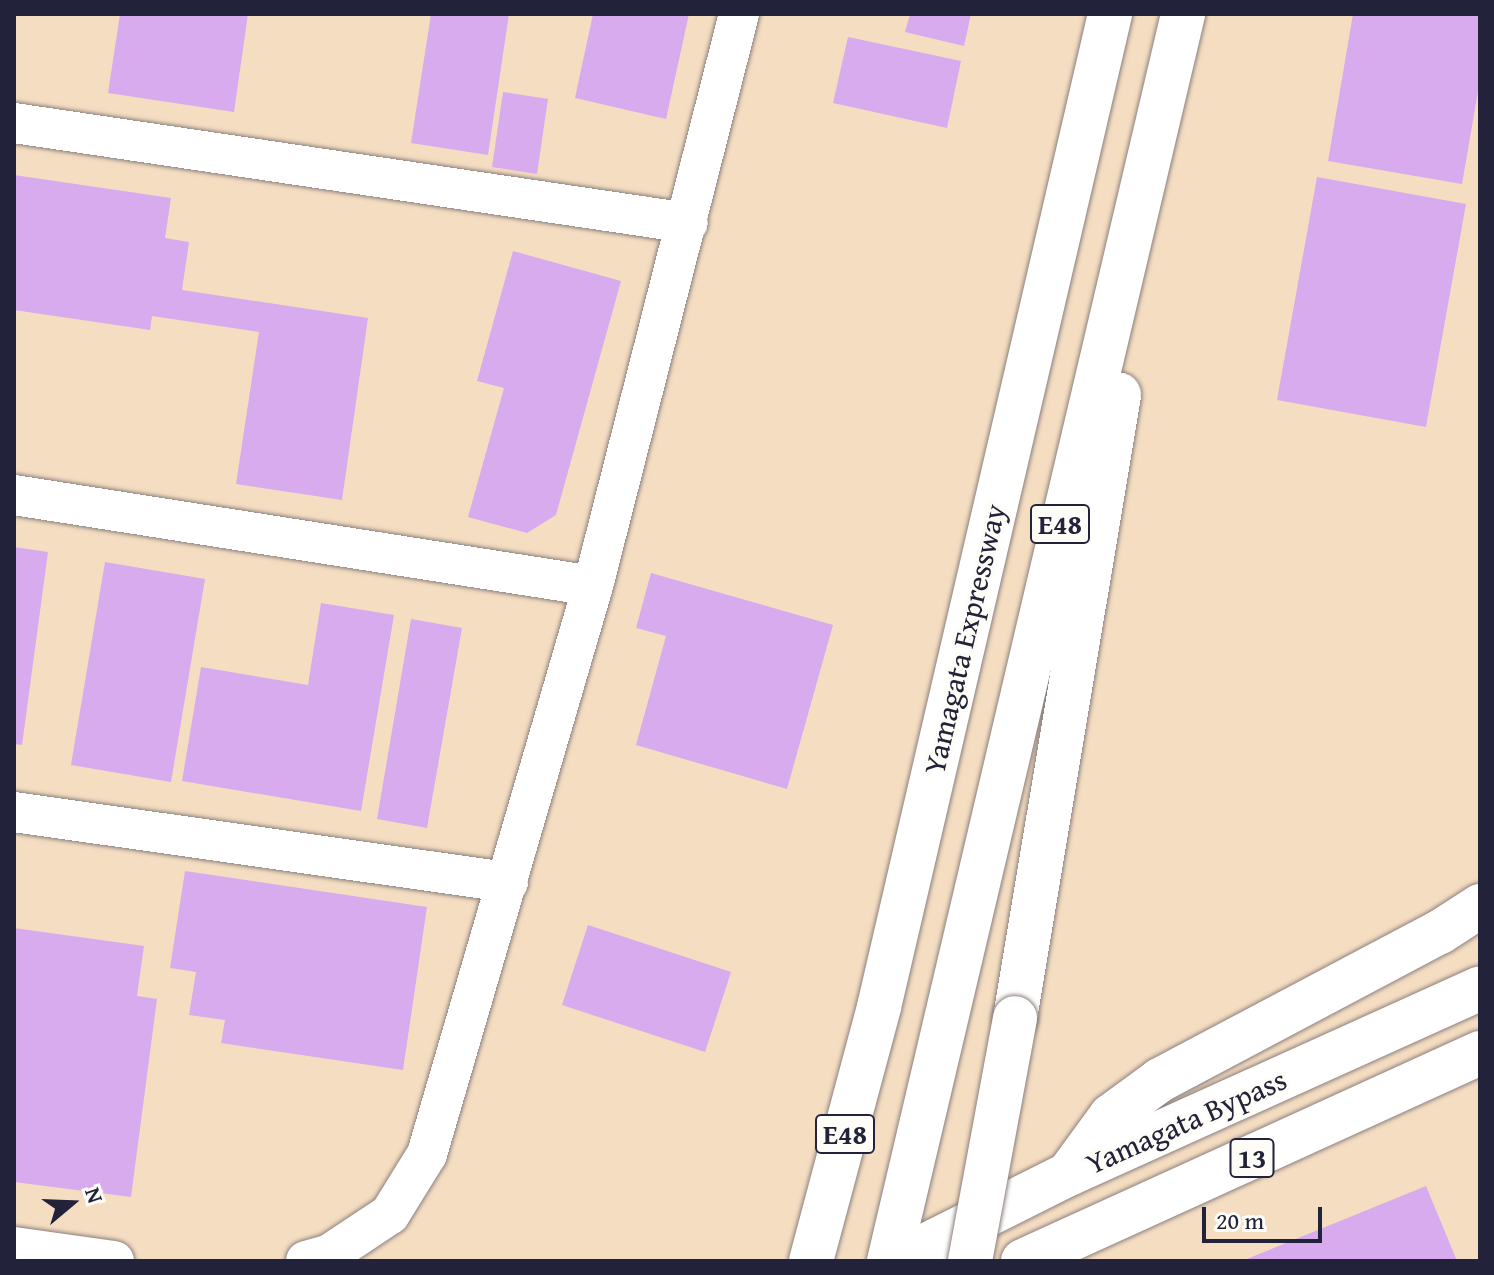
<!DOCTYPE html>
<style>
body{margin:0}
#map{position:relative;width:1494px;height:1275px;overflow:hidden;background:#f5ddc2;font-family:"Gentium Book Plus",serif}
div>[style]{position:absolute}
.building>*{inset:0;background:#d7abee}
.roads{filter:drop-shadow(0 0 2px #8c807e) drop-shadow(0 0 2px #8c807e)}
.street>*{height:40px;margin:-20px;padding:0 20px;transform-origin:20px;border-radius:20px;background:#fff}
.highway>*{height:44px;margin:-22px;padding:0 22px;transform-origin:22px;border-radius:22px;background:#fff}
.bridges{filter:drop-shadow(0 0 2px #8c807e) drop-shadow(0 0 2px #8c807e)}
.highway-bridge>*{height:44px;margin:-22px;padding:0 22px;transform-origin:22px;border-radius:22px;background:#fff}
span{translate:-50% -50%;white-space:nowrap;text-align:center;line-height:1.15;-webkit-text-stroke:7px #fdfcf7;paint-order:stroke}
.shield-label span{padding:2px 6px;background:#fdfcf7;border:2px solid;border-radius:6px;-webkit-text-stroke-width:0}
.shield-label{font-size:28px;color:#22223b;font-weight:700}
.street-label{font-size:30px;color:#22223b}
.frame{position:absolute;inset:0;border:16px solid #22223b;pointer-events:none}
.north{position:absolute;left:32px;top:1163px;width:80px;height:80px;-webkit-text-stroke:6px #fdfcf7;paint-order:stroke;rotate:71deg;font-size:22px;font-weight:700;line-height:32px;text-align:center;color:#22223b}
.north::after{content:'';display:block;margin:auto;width:28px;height:36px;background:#22223b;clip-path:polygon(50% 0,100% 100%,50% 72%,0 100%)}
.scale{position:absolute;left:1202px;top:1207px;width:120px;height:36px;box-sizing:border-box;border:4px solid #22223b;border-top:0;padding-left:10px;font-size:24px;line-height:28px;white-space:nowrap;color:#22223b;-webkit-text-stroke:6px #fdfcf7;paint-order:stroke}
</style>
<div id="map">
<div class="building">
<div style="clip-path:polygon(120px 14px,248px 14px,234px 112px,108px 93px)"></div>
<div style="clip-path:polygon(431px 14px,509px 14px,488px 155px,411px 143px)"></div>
<div style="clip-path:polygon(593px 14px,689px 14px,666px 119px,575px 98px)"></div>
<div style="clip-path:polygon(910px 14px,971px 14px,964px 46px,905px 32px)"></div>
<div style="clip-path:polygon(1353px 14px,1480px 14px,1480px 80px,1462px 184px,1328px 161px)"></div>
<div style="clip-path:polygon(848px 37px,961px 61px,947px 128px,833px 103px)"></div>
<div style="clip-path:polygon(503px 92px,548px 99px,537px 174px,492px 167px)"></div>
<div style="clip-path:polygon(14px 175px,171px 198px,165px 238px,189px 242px,182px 290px,368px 318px,342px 500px,236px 484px,259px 332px,152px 316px,150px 330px,14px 310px)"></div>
<div style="clip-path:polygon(1317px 177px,1466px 204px,1426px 427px,1277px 400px)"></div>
<div style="clip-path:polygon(513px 251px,621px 281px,556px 515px,527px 533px,468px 517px,504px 388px,477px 381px)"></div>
<div style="clip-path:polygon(14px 547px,48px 552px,22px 745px,14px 744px)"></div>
<div style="clip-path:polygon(105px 562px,205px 579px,171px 782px,71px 765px)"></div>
<div style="clip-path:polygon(651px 573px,833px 625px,787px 789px,636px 745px,666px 636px,636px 628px)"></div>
<div style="clip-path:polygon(321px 603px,394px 615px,361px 811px,182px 781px,201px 667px,308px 685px)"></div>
<div style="clip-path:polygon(411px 619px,462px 628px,427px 828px,377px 819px)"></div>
<div style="clip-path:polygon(185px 871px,427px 907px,403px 1070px,221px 1043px,225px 1020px,189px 1015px,196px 972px,170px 968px)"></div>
<div style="clip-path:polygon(588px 925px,731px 972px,705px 1052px,562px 1005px)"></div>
<div style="clip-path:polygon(14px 928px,144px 946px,137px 996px,157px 999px,131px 1197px,14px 1182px)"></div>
<div style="clip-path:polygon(1426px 1186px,1457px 1261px,1242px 1261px)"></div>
</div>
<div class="roads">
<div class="street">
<div style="left:14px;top:123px;width:681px;rotate:8.44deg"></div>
<div style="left:14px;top:495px;width:586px;rotate:8.93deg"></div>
<div style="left:14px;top:812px;width:499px;rotate:8.1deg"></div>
<div style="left:14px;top:1247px;width:101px;rotate:8deg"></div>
<div style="left:306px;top:1261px;width:25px;rotate:-16deg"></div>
<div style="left:330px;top:1254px;width:72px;rotate:-33.7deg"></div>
<div style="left:390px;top:1214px;width:70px;rotate:-58.3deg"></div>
<div style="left:427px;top:1154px;width:592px;rotate:-73.71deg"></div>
<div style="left:593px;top:586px;width:590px;rotate:-75.68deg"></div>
</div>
<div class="highway">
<div style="left:1015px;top:1018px;width:632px;rotate:-80.52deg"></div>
<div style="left:1070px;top:1172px;width:69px;rotate:-53.8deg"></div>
<div style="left:1111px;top:1116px;width:61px;rotate:-36.3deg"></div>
<div style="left:1160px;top:1080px;width:317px;rotate:-27.9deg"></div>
<div style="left:1440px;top:932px;width:48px;rotate:-33deg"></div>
<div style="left:811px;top:1261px;width:263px;rotate:-75deg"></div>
<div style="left:879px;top:1007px;width:1020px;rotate:-76.9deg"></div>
<div style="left:889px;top:1261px;width:1281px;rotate:-76.73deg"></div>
<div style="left:895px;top:1261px;width:195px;rotate:-26.6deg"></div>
<div style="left:1069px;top:1174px;width:451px;rotate:-24.3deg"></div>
<div style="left:1023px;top:1261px;width:502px;rotate:-24.47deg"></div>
</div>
</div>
<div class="bridges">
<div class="highway-bridge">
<div style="left:970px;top:1261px;width:247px;rotate:-79.5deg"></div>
</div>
</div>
<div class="shield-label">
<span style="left:1060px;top:524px">E48</span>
<span style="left:845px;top:1134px">E48</span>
<span style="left:1252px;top:1158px">13</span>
</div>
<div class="street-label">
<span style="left:964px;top:639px;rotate:-77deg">Yamagata Expressway</span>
<span style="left:1186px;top:1121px;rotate:-24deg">Yamagata Bypass</span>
</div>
<div class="frame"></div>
<div class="north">N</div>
<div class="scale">20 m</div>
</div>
